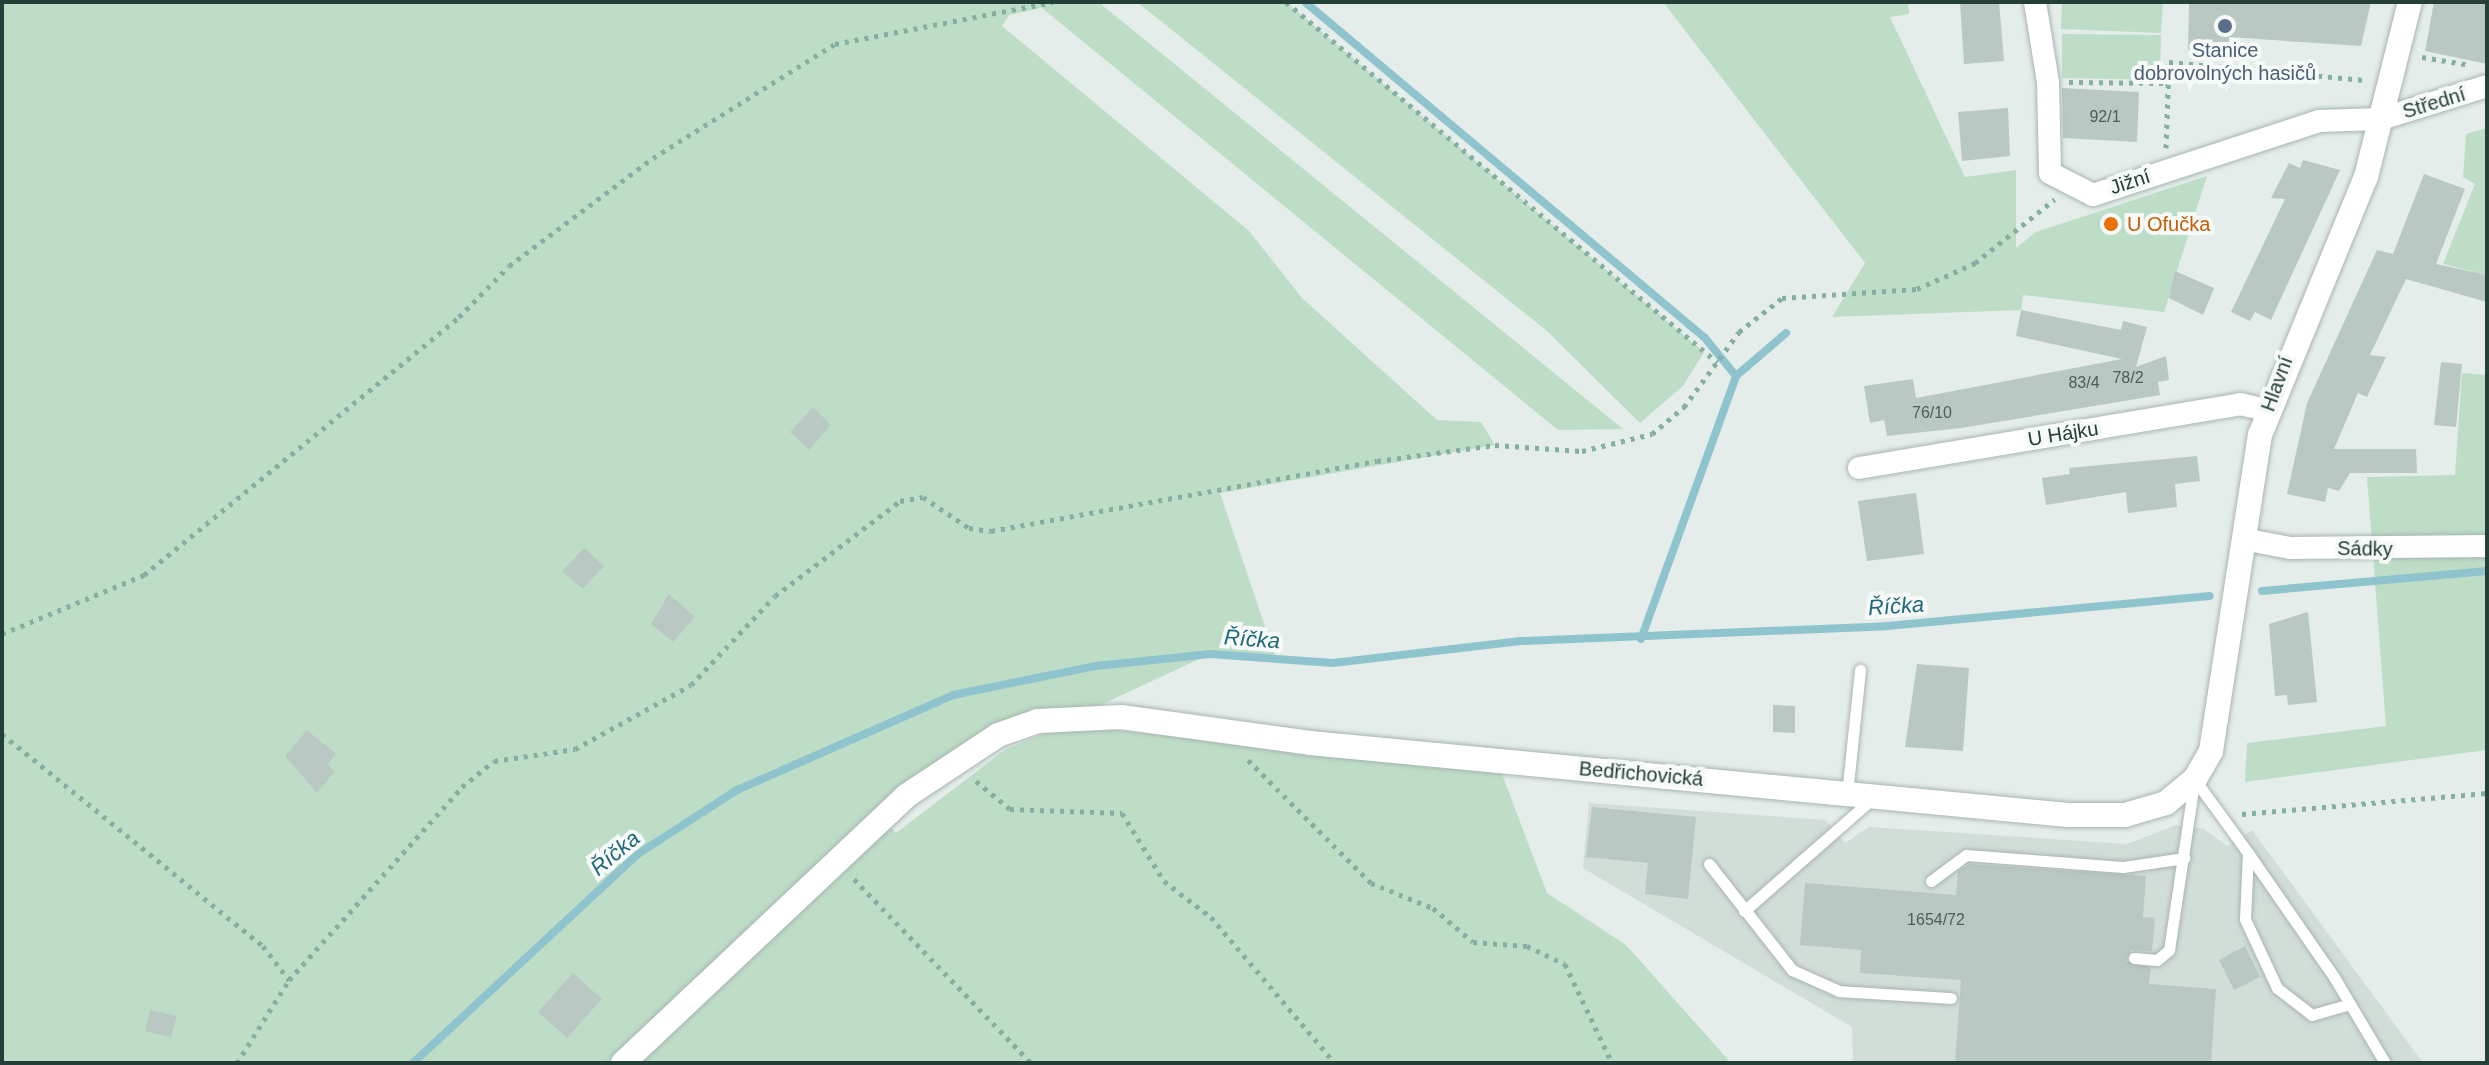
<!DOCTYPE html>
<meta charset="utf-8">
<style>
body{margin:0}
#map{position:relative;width:2489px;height:1065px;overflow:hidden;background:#e4ede9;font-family:Arial,sans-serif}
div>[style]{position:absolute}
.built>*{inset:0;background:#d2ddd8}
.green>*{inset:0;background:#beddc7}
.stream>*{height:8px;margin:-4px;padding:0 4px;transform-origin:4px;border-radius:4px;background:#8fc4cf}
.building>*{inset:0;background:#b9c8c2}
.path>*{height:5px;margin-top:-2.5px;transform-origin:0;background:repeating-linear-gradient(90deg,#86afa3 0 4px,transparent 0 10px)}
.roads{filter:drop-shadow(0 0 2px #a7b5b0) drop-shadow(0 0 2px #a7b5b0)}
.lane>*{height:11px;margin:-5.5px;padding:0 5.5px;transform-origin:5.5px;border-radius:5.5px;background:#fff}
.street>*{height:22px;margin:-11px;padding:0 11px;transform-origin:11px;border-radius:11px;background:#fff}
.secondary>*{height:24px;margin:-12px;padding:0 12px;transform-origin:12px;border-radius:12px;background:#fff}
.dots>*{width:22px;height:22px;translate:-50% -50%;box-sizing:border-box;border:4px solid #f5f9f7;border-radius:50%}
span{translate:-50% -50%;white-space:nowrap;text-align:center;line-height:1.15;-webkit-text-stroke:8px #f5f9f7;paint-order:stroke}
.number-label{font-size:16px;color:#49605a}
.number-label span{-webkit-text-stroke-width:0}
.service-label{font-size:20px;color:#4e5e75}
.street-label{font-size:20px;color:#243e38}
.food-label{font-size:20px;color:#c56008}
.left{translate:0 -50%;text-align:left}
.water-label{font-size:22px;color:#206778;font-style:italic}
.frame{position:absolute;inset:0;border:4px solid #243e38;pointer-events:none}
</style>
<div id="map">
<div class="built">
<div style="clip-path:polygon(1589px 803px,1825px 820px,1845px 843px,1869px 827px,2127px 844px,2176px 825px,2204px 829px,2227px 846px,2252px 830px,2423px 1063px,1853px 1063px,1852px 1027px,1583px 868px)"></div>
</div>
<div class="green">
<div style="clip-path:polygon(2px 2px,1107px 2px,1102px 5px,1623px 429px,1558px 430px,1042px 8px,1009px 15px,1002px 26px,1249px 231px,1302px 298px,1437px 420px,1481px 422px,1495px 445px,1220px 493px,1276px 659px,1210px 654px,1079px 715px,1038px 721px,883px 818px,896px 833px,1006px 749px,1046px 733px,1098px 728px,1502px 774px,1547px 893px,1626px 945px,1731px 1063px,2px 1063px)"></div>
<div style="clip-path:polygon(1137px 2px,1286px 2px,1704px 352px,1683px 386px,1640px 423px,1547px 331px)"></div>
<div style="clip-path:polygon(1663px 2px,1908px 2px,1909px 14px,1890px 17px,1965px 177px,2016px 170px,2016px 248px,2036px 232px,2207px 176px,2164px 312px,2023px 295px,2021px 310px,1832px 317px,1865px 263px)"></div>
<div style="clip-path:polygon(2062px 2px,2163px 2px,2161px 33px,2061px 29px)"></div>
<div style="clip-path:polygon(2062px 34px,2161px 35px,2160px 80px,2062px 78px)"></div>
<div style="clip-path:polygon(2487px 128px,2487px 275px,2443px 264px,2475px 184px,2463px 177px,2466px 134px)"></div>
<div style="clip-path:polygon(2462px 373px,2487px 375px,2487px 750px,2245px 782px,2247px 743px,2386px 726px,2367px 477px,2455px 475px)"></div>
</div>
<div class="stream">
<div style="left:1305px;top:2px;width:522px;rotate:40.03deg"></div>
<div style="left:1705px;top:338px;width:49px;rotate:50.8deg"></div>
<div style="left:2262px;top:591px;width:226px;rotate:-5.1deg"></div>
<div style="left:1641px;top:639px;width:280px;rotate:-70.1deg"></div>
<div style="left:1736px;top:376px;width:66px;rotate:-40.7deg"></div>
<div style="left:413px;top:1063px;width:307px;rotate:-42.9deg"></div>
<div style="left:638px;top:854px;width:118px;rotate:-32.9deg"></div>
<div style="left:737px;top:790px;width:236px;rotate:-23.7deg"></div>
<div style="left:953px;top:695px;width:146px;rotate:-11.5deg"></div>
<div style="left:1096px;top:666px;width:115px;rotate:-6deg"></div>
<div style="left:1210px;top:654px;width:123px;rotate:4.2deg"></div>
<div style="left:1333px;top:663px;width:189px;rotate:-6.7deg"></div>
<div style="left:1521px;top:641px;width:366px;rotate:-2.3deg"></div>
<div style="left:1887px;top:626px;width:324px;rotate:-5.3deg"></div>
</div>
<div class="building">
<div style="clip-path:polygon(1960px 2px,1999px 2px,2004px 61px,1964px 64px)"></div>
<div style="clip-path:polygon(2189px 2px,2371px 2px,2361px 46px,2229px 37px,2228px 55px,2188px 52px)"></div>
<div style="clip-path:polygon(2434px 2px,2487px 2px,2487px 64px,2425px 51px)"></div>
<div style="clip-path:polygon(2062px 88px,2139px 92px,2137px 142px,2063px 138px)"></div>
<div style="clip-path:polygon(2008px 108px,2010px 156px,1962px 161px,1958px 112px)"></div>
<div style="clip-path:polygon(2303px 160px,2340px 170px,2271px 320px,2255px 312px,2250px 321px,2231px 312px,2285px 199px,2271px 198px,2289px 163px,2300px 168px)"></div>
<div style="clip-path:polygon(2424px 174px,2465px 189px,2436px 264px,2487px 275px,2487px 302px,2406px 279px,2370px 355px,2386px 357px,2367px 397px,2358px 393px,2334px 449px,2416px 449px,2417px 473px,2350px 473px,2339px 491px,2328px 488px,2325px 502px,2287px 494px,2307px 403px,2377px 250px,2393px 254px)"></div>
<div style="clip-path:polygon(2175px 271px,2214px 288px,2203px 315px,2169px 298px)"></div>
<div style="clip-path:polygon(2021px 310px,2121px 330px,2123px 321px,2147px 327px,2136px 367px,2166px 356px,2169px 380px,2158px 382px,2160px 395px,1961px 428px,1887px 436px,1884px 420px,1870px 423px,1864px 386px,1913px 379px,1916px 398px,2122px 359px,2016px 336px)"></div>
<div style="clip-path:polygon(2441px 362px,2462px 364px,2456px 427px,2434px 425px)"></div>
<div style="clip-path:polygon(813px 407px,831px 425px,809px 450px,790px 432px)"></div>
<div style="clip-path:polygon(2197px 456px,2200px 481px,2175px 484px,2177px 507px,2128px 513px,2126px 492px,2046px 505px,2042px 478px,2070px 474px,2069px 468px)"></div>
<div style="clip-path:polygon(1916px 493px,1924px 554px,1867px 561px,1858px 501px)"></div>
<div style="clip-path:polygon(584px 548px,604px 566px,583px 589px,562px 571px)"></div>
<div style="clip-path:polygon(669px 594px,695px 617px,673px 642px,651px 624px)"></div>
<div style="clip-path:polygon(2308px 612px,2317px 702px,2288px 705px,2287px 695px,2275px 696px,2269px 624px)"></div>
<div style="clip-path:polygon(1917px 664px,1969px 668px,1963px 751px,1905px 747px)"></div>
<div style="clip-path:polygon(1773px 705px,1795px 706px,1795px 733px,1773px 732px)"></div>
<div style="clip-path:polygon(307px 730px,336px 754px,327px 765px,335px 771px,317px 793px,285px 756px)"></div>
<div style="clip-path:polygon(1592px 807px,1696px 817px,1688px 899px,1645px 894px,1648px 863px,1586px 857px)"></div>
<div style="clip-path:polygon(1969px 864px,2146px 876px,2143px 917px,2155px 918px,2152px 951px,2131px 950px,2126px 961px,2151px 968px,2149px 984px,2216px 989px,2211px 1063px,1955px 1063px,1961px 980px,1860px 973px,1861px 950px,1800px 945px,1805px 883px,1956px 895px,1958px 871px)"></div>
<div style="clip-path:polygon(2245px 946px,2260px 977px,2234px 990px,2219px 960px)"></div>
<div style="clip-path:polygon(573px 973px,602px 999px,567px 1038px,538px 1012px)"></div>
<div style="clip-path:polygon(150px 1010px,177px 1016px,171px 1037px,145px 1031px)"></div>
</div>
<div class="path">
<div style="left:1286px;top:2px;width:562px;rotate:39.87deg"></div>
<div style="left:2422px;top:57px;width:49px;rotate:9.5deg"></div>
<div style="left:2069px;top:82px;width:99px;rotate:0.6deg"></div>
<div style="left:2166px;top:148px;width:86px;rotate:-88deg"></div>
<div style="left:2169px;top:62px;width:196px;rotate:5.3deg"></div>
<div style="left:2px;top:634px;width:154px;rotate:-22.6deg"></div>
<div style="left:144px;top:575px;width:407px;rotate:-39.3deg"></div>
<div style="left:459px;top:317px;width:71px;rotate:-45.6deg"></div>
<div style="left:509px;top:266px;width:180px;rotate:-36.9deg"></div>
<div style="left:653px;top:158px;width:215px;rotate:-32.1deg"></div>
<div style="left:835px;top:44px;width:222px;rotate:-10.9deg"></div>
<div style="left:2px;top:734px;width:336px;rotate:39.1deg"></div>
<div style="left:263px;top:946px;width:43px;rotate:52.6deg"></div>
<div style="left:1248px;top:760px;width:174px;rotate:45deg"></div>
<div style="left:1371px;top:883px;width:67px;rotate:22deg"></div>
<div style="left:1433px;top:908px;width:52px;rotate:40.4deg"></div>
<div style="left:1473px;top:942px;width:54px;rotate:4.2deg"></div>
<div style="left:1527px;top:946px;width:42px;rotate:25.3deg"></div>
<div style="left:1565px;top:964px;width:110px;rotate:64.6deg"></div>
<div style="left:976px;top:781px;width:44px;rotate:39.5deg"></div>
<div style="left:1010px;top:809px;width:112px;rotate:2deg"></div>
<div style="left:1122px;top:813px;width:80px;rotate:58.3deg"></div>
<div style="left:1164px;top:881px;width:59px;rotate:37.5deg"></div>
<div style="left:1211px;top:917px;width:192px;rotate:49.7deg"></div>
<div style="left:2242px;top:814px;width:246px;rotate:-4.9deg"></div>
<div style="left:854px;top:879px;width:255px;rotate:46.1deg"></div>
<div style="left:237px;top:1063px;width:98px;rotate:-57.9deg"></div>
<div style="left:289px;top:980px;width:259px;rotate:-48.1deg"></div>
<div style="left:462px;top:787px;width:41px;rotate:-39.1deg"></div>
<div style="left:494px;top:761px;width:82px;rotate:-8.4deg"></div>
<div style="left:575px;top:749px;width:132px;rotate:-28.9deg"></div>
<div style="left:691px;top:685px;width:122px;rotate:-46.7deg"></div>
<div style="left:775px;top:596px;width:157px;rotate:-37.2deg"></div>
<div style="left:900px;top:501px;width:23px;rotate:-10deg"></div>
<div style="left:923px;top:497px;width:55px;rotate:34deg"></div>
<div style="left:969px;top:528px;width:22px;rotate:8deg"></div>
<div style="left:991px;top:531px;width:392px;rotate:-10.3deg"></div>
<div style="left:1377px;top:461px;width:119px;rotate:-7.7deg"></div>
<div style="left:1495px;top:445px;width:87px;rotate:3.9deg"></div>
<div style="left:1582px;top:451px;width:72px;rotate:-13.7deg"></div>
<div style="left:1652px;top:434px;width:42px;rotate:-40.2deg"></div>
<div style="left:1684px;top:407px;width:93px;rotate:-53.7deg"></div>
<div style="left:1739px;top:332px;width:55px;rotate:-38.3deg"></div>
<div style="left:1782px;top:298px;width:135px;rotate:-3.8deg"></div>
<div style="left:1917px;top:289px;width:64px;rotate:-24.1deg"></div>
<div style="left:1975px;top:263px;width:102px;rotate:-38.7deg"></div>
</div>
<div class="roads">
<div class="lane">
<div style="left:2195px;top:780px;width:90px;rotate:54deg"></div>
<div style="left:1847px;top:794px;width:125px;rotate:-84deg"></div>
<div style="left:1709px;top:864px;width:135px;rotate:51.9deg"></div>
<div style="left:1792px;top:970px;width:51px;rotate:24.1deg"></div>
<div style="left:1839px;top:991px;width:112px;rotate:3.6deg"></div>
<div style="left:1931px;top:881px;width:44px;rotate:-36.6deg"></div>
<div style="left:1966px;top:855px;width:157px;rotate:4.4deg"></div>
<div style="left:2123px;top:867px;width:62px;rotate:-8.4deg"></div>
<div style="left:1744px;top:911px;width:171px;rotate:-41.2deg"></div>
<div style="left:2134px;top:958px;width:23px;rotate:5deg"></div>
<div style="left:2157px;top:960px;width:16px;rotate:-40deg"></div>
<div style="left:2169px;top:950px;width:169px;rotate:-81.5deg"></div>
<div style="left:2350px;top:1004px;width:40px;rotate:164deg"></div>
<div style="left:2312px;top:1015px;width:44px;rotate:-142.4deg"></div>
<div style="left:2277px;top:988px;width:76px;rotate:-114.9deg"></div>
<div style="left:2245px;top:919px;width:66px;rotate:-87.4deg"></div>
<div style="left:2248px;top:853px;width:135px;rotate:55.3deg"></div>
<div style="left:2325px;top:964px;width:16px;rotate:55deg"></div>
<div style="left:2334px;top:977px;width:100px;rotate:59.3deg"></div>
</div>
<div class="street">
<div style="left:2035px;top:2px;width:81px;rotate:80.8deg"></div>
<div style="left:2048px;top:82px;width:91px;rotate:88.7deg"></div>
<div style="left:2050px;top:173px;width:48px;rotate:27.1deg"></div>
<div style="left:2093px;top:195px;width:238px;rotate:-18.1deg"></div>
<div style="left:2319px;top:121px;width:62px;rotate:-1.8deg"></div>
<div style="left:2381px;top:119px;width:111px;rotate:-17.3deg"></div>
<div style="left:1859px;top:468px;width:386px;rotate:-9.5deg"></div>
<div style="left:2240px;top:404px;width:28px;rotate:13deg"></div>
<div style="left:2243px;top:539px;width:48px;rotate:10.8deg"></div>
<div style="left:2290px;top:548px;width:197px;rotate:-0.6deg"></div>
</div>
<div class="secondary">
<div style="left:623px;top:1063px;width:389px;rotate:-43.3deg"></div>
<div style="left:906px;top:796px;width:110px;rotate:-33.5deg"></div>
<div style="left:998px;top:735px;width:42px;rotate:-19.3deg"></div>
<div style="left:1038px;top:721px;width:83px;rotate:-2.8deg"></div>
<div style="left:1121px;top:717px;width:191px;rotate:7.8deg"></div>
<div style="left:1310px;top:743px;width:761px;rotate:5.43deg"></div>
<div style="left:2068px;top:815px;width:57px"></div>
<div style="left:2125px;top:815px;width:43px;rotate:-16.3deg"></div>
<div style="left:2166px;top:803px;width:38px;rotate:-40deg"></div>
<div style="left:2195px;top:779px;width:32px;rotate:-60deg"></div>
<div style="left:2211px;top:751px;width:320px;rotate:-81.2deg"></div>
<div style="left:2260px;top:435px;width:279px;rotate:-67.7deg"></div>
<div style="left:2366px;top:177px;width:180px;rotate:-75.9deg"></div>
</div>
</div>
<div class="dots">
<div style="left:2225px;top:26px;background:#5c6f8a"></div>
<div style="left:2111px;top:224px;background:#e8710a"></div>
</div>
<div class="number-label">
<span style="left:2105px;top:117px">92/1</span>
<span style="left:2128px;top:378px">78/2</span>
<span style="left:2084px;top:383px">83/4</span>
<span style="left:1932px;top:413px">76/10</span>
<span style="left:1936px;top:920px">1654/72</span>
</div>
<div class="service-label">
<span style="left:2225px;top:62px">Stanice<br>dobrovolných hasičů</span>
</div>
<div class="street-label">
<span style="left:2434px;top:103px;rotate:-17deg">Střední</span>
<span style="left:2130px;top:182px;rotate:-18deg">Jižní</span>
<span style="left:2277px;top:384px;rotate:-70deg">Hlavní</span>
<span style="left:2063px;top:434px;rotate:-9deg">U Hájku</span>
<span style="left:2365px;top:549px;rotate:1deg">Sádky</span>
<span style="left:1641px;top:774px;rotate:5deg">Bedřichovická</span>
</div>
<div class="food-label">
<span class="left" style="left:2127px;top:224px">U Ofučka</span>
</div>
<div class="water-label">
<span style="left:1896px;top:606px;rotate:-4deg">Říčka</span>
<span style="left:1252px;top:639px;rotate:4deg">Říčka</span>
<span style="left:615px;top:853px;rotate:-40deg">Říčka</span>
</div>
<div class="frame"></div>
</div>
